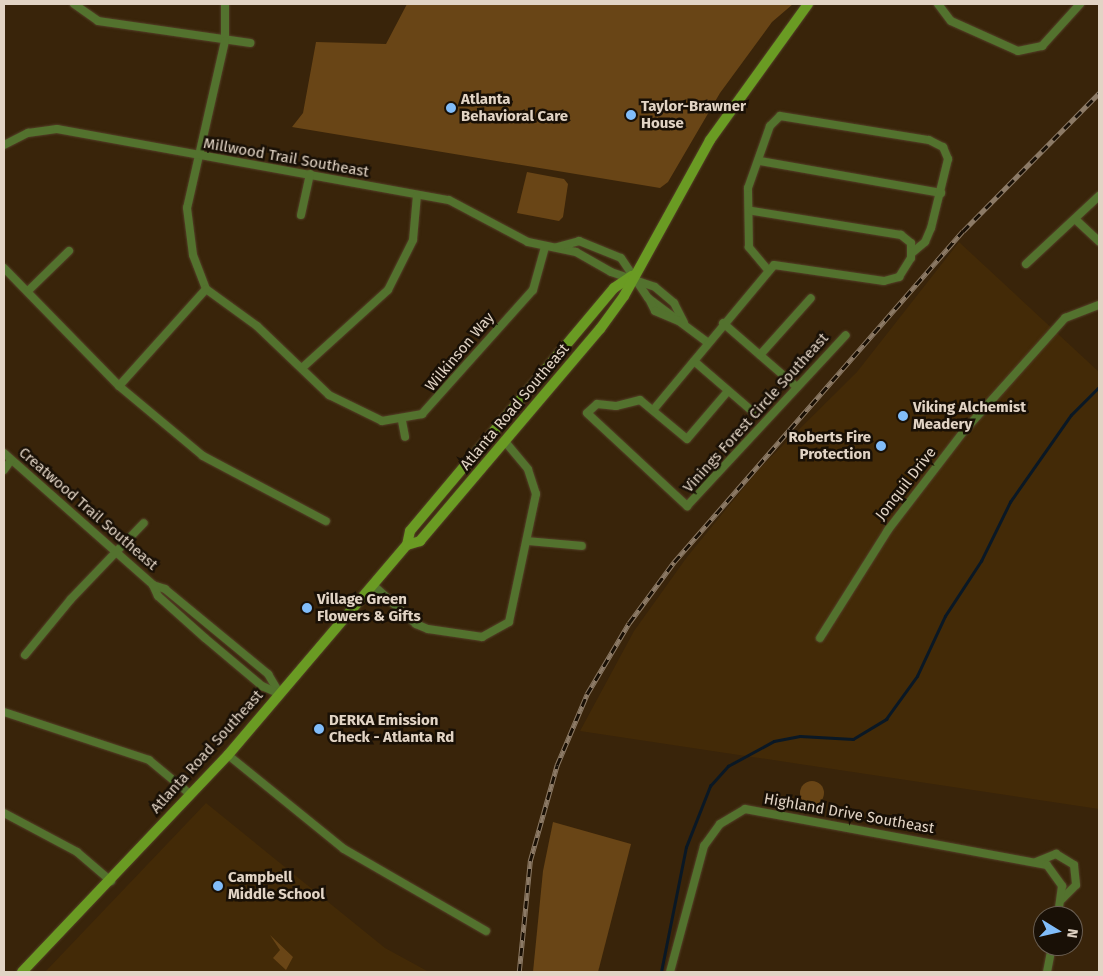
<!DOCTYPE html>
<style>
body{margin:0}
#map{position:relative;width:1103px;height:976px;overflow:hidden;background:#39240a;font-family:"Fira Sans",sans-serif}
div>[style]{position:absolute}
.built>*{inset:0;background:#432a07}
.green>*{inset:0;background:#694516}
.round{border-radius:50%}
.stream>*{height:2.5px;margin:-1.25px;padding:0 1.25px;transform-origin:1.25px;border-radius:1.25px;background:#0a1825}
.roads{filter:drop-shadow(0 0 1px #544028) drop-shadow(0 0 1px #544028)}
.street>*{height:8px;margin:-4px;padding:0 4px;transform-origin:4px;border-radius:4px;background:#53722e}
.secondary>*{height:10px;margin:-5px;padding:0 5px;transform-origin:5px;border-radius:5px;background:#6a9b23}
.rail>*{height:4.5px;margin-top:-2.25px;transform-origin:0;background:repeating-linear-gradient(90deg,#191006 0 8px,#8c7a66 0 16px);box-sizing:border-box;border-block:1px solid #8c7a66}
.dots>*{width:14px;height:14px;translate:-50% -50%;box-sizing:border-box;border:2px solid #191006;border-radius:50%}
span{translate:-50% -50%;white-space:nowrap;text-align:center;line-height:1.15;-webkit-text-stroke:5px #191006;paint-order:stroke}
.poi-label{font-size:15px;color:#e2d4c5;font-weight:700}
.left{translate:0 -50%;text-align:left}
.right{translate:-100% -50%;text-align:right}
.street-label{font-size:15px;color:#e2d4c5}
.frame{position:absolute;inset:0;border:5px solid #e2d4c5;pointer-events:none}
.north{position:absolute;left:1033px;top:906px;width:50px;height:50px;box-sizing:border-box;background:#191006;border:1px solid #695e52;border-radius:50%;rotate:99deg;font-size:14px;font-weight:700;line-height:20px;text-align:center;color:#e2d4c5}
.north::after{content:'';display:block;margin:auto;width:18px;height:22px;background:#81bdfa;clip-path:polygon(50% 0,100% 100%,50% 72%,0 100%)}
</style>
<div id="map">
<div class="built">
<div style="clip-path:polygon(959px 242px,1099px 372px,1099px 809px,580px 731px,634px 631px,687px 557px,759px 469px,857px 372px)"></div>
<div style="clip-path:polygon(206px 803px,385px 948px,429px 972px,45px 972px)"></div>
</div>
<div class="green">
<div style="clip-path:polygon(407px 4px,793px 4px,772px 22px,720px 93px,668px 182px,660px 188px,292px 127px,303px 113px,316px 42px,386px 44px)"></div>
<div style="clip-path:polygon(527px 172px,564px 179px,568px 184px,563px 217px,559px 221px,517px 213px)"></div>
<div class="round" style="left:800px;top:781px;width:24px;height:24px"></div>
<div style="clip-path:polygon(553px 822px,631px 844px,598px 972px,533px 972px,543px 871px)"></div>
<div style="clip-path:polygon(270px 935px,293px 957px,286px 970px,273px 958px,280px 950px)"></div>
</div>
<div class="stream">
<div style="left:661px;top:972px;width:127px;rotate:-78.7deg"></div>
<div style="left:686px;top:847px;width:66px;rotate:-68.5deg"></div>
<div style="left:710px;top:786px;width:27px;rotate:-48deg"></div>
<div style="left:728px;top:766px;width:52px;rotate:-28.5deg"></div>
<div style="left:774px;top:741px;width:26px;rotate:-11deg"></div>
<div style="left:800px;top:736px;width:53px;rotate:3.2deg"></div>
<div style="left:853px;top:739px;width:39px;rotate:-31deg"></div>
<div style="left:886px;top:719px;width:53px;rotate:-54.2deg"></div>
<div style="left:917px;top:676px;width:66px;rotate:-65deg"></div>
<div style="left:945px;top:616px;width:66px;rotate:-56.8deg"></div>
<div style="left:981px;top:561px;width:66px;rotate:-63.8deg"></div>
<div style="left:1010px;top:502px;width:106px;rotate:-55deg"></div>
<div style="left:1071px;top:415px;width:40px;rotate:-45deg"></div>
</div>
<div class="roads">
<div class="street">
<div style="left:74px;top:4px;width:29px;rotate:35deg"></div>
<div style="left:98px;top:21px;width:154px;rotate:8.2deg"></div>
<div style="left:225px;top:4px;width:37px;rotate:90deg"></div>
<div style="left:225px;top:41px;width:171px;rotate:102.8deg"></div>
<div style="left:187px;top:208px;width:47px;rotate:82.7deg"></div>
<div style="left:193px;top:255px;width:36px;rotate:69deg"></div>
<div style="left:206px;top:289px;width:63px;rotate:36deg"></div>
<div style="left:257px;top:326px;width:100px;rotate:43.8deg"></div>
<div style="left:329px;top:395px;width:59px;rotate:26.1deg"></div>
<div style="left:382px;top:421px;width:41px;rotate:-9.9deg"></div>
<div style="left:422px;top:414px;width:166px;rotate:-48.2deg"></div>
<div style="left:533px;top:290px;width:45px;rotate:-74.4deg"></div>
<div style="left:938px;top:4px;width:21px;rotate:53deg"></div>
<div style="left:951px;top:21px;width:73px;rotate:24.1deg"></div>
<div style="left:1018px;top:51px;width:25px;rotate:-12deg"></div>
<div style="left:1042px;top:46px;width:57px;rotate:-47.9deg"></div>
<div style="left:4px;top:145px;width:27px;rotate:-27deg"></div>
<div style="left:28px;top:133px;width:29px;rotate:-8deg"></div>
<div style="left:57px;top:129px;width:398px;rotate:10.3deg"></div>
<div style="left:449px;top:200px;width:89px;rotate:28deg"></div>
<div style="left:528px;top:242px;width:49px;rotate:11.8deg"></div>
<div style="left:576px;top:252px;width:40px;rotate:29.7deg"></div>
<div style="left:611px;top:272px;width:46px;rotate:18.8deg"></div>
<div style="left:655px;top:287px;width:25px;rotate:40deg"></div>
<div style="left:674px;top:303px;width:22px;rotate:63deg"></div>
<div style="left:760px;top:161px;width:184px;rotate:10deg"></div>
<div style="left:301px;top:215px;width:42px;rotate:-77.6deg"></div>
<div style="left:1075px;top:219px;width:33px;rotate:43deg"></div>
<div style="left:557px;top:247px;width:23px;rotate:-15deg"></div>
<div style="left:579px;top:241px;width:45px;rotate:22deg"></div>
<div style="left:621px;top:258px;width:48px;rotate:56deg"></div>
<div style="left:648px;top:298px;width:74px;rotate:36.7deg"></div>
<div style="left:1026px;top:264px;width:100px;rotate:-43deg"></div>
<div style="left:4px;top:268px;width:165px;rotate:45.7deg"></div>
<div style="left:119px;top:386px;width:109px;rotate:39.8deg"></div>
<div style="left:203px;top:456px;width:139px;rotate:27.9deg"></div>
<div style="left:768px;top:270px;width:30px;rotate:-130deg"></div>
<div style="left:749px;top:247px;width:59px;rotate:-91deg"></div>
<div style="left:748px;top:188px;width:66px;rotate:-70.5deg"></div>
<div style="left:770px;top:126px;width:14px;rotate:-45deg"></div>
<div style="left:780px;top:116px;width:151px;rotate:9.2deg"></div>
<div style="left:929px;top:140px;width:16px;rotate:27deg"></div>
<div style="left:943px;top:147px;width:13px;rotate:67deg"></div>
<div style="left:948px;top:159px;width:71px;rotate:103.8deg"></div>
<div style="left:931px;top:228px;width:15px;rotate:113deg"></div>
<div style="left:925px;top:242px;width:17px;rotate:140deg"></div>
<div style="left:29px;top:290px;width:56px;rotate:-44.3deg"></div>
<div style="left:649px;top:299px;width:13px;rotate:63deg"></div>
<div style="left:655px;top:311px;width:25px;rotate:23deg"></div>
<div style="left:723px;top:323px;width:98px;rotate:40.9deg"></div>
<div style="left:760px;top:355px;width:76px;rotate:-48.2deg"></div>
<div style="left:694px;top:361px;width:77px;rotate:40.8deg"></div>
<div style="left:302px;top:368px;width:116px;rotate:-42.2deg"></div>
<div style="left:388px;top:290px;width:56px;rotate:-63.4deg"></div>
<div style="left:413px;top:240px;width:45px;rotate:-84.9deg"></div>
<div style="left:119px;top:386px;width:130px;rotate:-48.1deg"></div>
<div style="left:728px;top:391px;width:63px;rotate:130.5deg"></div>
<div style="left:687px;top:439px;width:61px;rotate:-140.3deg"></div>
<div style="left:640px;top:400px;width:25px;rotate:166deg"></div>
<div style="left:616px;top:406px;width:19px;rotate:-174deg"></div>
<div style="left:597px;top:404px;width:13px;rotate:138deg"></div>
<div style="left:587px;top:413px;width:137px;rotate:42.9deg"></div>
<div style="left:687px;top:506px;width:233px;rotate:-47.1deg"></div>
<div style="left:654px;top:409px;width:187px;rotate:-50.2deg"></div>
<div style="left:774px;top:265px;width:111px;rotate:8.3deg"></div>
<div style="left:884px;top:281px;width:16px;rotate:-15deg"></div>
<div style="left:899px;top:277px;width:22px;rotate:-58deg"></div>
<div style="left:911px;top:258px;width:15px;rotate:-90deg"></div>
<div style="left:911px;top:243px;width:13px;rotate:-141deg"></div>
<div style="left:901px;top:235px;width:151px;rotate:-170.8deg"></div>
<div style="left:402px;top:421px;width:16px;rotate:79deg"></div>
<div style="left:4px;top:453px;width:199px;rotate:41.5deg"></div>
<div style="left:153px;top:585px;width:13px;rotate:18deg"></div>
<div style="left:165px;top:589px;width:134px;rotate:39.5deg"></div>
<div style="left:268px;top:674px;width:23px;rotate:59deg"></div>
<div style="left:4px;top:470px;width:12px;rotate:-55deg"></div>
<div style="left:527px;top:541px;width:55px;rotate:5.2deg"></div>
<div style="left:153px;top:585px;width:12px;rotate:66deg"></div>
<div style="left:158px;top:596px;width:63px;rotate:41.8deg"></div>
<div style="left:205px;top:638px;width:75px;rotate:40.1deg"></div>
<div style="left:262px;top:686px;width:20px;rotate:24deg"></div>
<div style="left:373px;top:585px;width:58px;rotate:42.2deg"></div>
<div style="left:416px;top:624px;width:13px;rotate:23deg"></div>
<div style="left:428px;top:629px;width:55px;rotate:8.4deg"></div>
<div style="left:482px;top:637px;width:31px;rotate:-29deg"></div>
<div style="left:509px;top:622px;width:131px;rotate:-78.1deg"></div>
<div style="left:536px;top:494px;width:26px;rotate:-108deg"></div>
<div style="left:528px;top:469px;width:35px;rotate:-130deg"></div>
<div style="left:820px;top:638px;width:128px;rotate:-57.8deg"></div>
<div style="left:888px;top:530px;width:125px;rotate:-52.5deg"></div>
<div style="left:964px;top:431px;width:152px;rotate:-48.2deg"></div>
<div style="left:1065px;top:318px;width:36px;rotate:-21deg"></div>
<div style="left:25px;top:655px;width:72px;rotate:-50.6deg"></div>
<div style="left:71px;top:599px;width:105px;rotate:-46.2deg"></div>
<div style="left:4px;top:712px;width:153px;rotate:18.3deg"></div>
<div style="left:149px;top:760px;width:53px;rotate:39.7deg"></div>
<div style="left:228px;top:755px;width:149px;rotate:39deg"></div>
<div style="left:344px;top:849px;width:164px;rotate:30deg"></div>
<div style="left:4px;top:813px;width:83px;rotate:28.1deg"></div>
<div style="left:77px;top:852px;width:45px;rotate:40.5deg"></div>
<div style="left:1036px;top:862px;width:22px;rotate:-22deg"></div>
<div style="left:1056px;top:854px;width:21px;rotate:31deg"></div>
<div style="left:1074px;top:865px;width:20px;rotate:84deg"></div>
<div style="left:1076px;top:885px;width:20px;rotate:135deg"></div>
<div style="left:670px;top:972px;width:131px;rotate:-74.9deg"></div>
<div style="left:704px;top:846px;width:27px;rotate:-54deg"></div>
<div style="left:720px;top:824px;width:29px;rotate:-31deg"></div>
<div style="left:745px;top:809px;width:307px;rotate:10.5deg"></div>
<div style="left:1047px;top:865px;width:26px;rotate:54deg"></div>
<div style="left:1062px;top:886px;width:30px;rotate:98deg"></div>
<div style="left:1047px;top:972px;width:26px;rotate:-79deg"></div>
</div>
<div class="secondary">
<div style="left:407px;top:545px;width:14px;rotate:-78deg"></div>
<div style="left:410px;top:531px;width:317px;rotate:-50deg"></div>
<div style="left:614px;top:288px;width:22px;rotate:-34deg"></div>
<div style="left:22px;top:972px;width:299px;rotate:-46.5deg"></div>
<div style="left:228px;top:755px;width:276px;rotate:-49.6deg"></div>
<div style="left:407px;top:545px;width:14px;rotate:-17deg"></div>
<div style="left:420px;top:541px;width:278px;rotate:-49.7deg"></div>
<div style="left:600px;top:329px;width:41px;rotate:-54deg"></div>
<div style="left:624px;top:296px;width:178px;rotate:-61.1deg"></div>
<div style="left:710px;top:140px;width:168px;rotate:-54.2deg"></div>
</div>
</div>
<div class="rail">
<div style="left:519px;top:972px;width:112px;rotate:-84.3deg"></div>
<div style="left:530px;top:861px;width:100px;rotate:-74.3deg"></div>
<div style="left:557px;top:765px;width:77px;rotate:-67.1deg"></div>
<div style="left:587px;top:694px;width:82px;rotate:-59.4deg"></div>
<div style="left:629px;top:623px;width:76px;rotate:-53.6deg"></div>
<div style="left:674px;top:562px;width:439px;rotate:-48.9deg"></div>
<div style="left:963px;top:231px;width:194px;rotate:-45.4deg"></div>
</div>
<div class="dots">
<div style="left:451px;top:108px;background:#81bdfa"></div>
<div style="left:631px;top:115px;background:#81bdfa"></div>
<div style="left:903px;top:416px;background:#81bdfa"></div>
<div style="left:881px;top:446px;background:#81bdfa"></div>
<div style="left:307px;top:608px;background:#81bdfa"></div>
<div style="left:319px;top:729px;background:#81bdfa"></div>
<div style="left:218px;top:886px;background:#81bdfa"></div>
</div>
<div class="poi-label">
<span class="left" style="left:461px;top:108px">Atlanta<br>Behavioral Care</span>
<span class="left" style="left:641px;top:115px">Taylor-Brawner<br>House</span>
<span class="left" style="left:913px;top:416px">Viking Alchemist<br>Meadery</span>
<span class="right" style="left:871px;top:446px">Roberts Fire<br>Protection</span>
<span class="left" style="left:317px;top:608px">Village Green<br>Flowers &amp; Gifts</span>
<span class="left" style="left:329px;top:729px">DERKA Emission<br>Check - Atlanta Rd</span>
<span class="left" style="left:228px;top:886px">Campbell<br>Middle School</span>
</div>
<div class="street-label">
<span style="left:286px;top:158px;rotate:10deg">Millwood Trail Southeast</span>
<span style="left:460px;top:352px;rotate:-50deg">Wilkinson Way</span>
<span style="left:515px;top:407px;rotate:-50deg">Atlanta Road Southeast</span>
<span style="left:756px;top:413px;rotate:-48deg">Vinings Forest Circle Southeast</span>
<span style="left:906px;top:484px;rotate:-52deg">Jonquil Drive</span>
<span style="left:88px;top:509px;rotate:41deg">Creatwood Trail Southeast</span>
<span style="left:207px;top:752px;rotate:-48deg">Atlanta Road Southeast</span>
<span style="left:849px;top:814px;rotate:10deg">Highland Drive Southeast</span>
</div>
<div class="frame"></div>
<div class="north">N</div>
</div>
